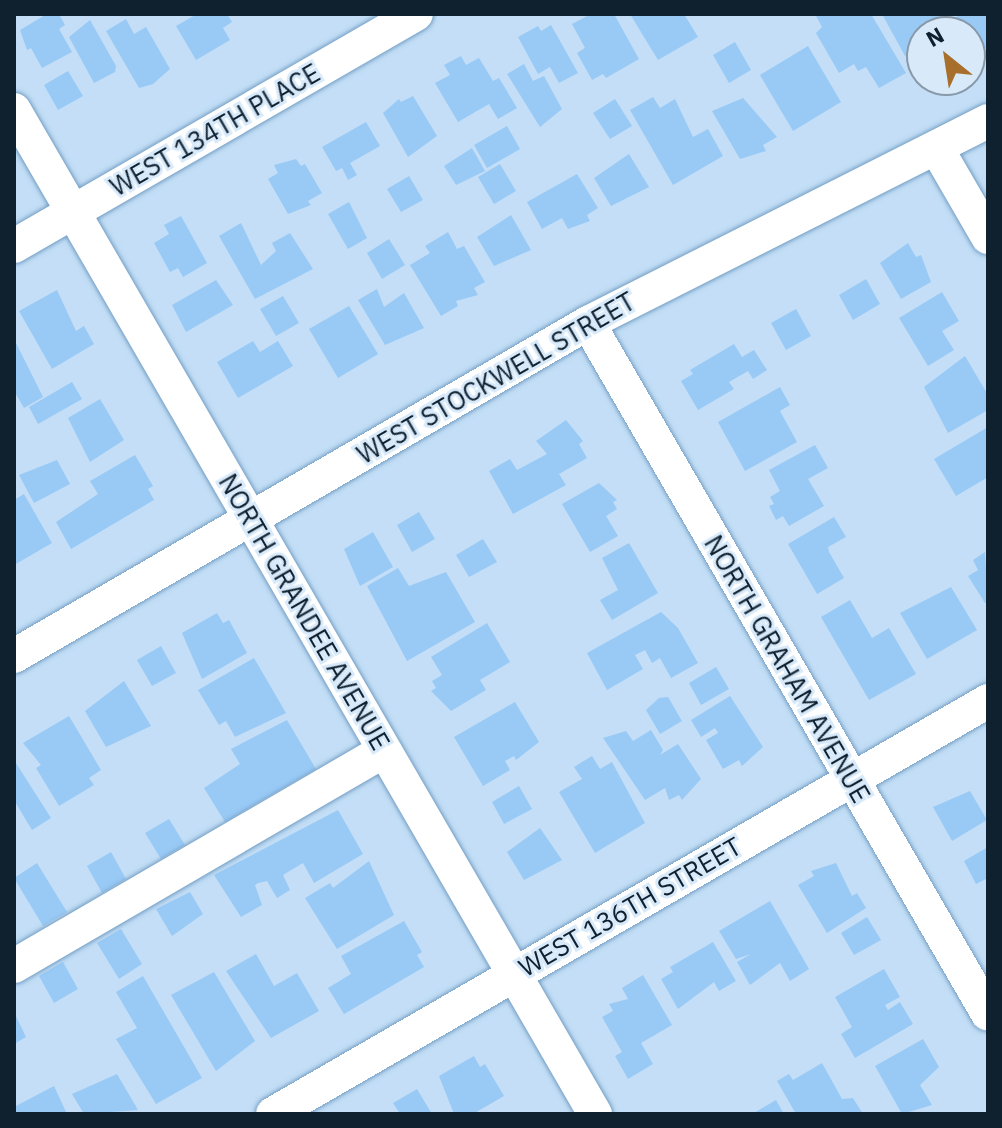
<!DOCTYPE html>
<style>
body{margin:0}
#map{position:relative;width:1002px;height:1128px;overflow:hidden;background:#c3def6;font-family:"IBM Plex Sans",sans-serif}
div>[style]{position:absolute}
.building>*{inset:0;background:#99caf6}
.roads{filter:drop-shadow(0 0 2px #739ec4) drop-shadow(0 0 2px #739ec4)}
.minor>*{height:34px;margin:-17px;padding:0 17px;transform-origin:17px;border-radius:17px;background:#fff}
span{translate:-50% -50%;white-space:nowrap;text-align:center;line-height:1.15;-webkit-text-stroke:6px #d8eafa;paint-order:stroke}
.street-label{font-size:26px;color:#0f202f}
.frame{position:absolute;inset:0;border:16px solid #0f202f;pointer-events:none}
.north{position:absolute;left:906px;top:16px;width:80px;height:80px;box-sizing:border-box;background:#d8eafa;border:2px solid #8899a9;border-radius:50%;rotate:330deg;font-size:22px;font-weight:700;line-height:32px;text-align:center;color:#0f202f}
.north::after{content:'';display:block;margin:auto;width:28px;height:36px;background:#a76e2c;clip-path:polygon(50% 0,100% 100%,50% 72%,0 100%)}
</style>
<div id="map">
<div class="building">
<div style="clip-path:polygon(47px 14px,59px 14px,65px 25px,59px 29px,72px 52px,42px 68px,31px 48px,27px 50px,20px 30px)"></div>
<div style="clip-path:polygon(197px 14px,227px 14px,232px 22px,223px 28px,230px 40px,196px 60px,176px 26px)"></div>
<div style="clip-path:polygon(591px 14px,614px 14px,639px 59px,606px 78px,603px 74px,592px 80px,577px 53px,585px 48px,572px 24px)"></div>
<div style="clip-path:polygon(630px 14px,684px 14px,698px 37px,658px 60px)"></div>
<div style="clip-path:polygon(815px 14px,871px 14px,906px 73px,879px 88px,866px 67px,858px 71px,854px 64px,839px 73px,816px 33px,822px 27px)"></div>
<div style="clip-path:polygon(882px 14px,944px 14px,956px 32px,922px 32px,922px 51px,920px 47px,905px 56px)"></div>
<div style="clip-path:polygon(956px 14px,988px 14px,988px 47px,975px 54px,970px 32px,963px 32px)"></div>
<div style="clip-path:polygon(126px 19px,134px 34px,146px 27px,170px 69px,153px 84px,139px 88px,106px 31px)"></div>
<div style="clip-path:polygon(90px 20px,116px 66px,115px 72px,94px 83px,69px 37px)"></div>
<div style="clip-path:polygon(551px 25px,578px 73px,559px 83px,550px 67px,538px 74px,518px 37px,538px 26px,541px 31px)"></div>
<div style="clip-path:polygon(735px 42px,751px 70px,729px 83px,713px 55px)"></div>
<div style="clip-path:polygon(808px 46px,841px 102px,793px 131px,760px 75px)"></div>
<div style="clip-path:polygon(461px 56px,466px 65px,479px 58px,493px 81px,499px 78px,517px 108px,498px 119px,489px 104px,458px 122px,435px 83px,450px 75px,444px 65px)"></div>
<div style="clip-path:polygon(524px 64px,533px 81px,544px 76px,562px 109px,540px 127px,507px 74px)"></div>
<div style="clip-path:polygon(68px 71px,83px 96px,58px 110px,44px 85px)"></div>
<div style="clip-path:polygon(413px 96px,437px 136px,408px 157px,383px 113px,399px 99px,401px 102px)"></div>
<div style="clip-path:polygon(653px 97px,660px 108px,675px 99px,693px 137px,708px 129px,723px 156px,673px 185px,630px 110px)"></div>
<div style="clip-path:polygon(743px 98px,777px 137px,763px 145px,766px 151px,740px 159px,712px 111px)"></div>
<div style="clip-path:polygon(615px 99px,632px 126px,610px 139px,593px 113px)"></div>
<div style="clip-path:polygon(366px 122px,380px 146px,350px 163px,357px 175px,348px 180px,342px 168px,336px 171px,322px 147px)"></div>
<div style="clip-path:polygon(507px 126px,520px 149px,487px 168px,474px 145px)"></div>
<div style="clip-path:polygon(472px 148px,485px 171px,456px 185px,444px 166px)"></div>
<div style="clip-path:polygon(629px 154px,649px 187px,611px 206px,594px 178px)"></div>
<div style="clip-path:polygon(296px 159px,301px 166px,305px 164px,322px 193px,308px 201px,311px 205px,288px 214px,268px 179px,278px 173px,274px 165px)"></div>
<div style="clip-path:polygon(500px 164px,516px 191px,494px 204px,478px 177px)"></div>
<div style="clip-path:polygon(577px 174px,598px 208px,587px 215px,590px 221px,568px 229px,562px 218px,542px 229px,527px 202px)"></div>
<div style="clip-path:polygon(409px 176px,423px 200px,401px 212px,387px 189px)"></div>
<div style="clip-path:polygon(349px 202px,367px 238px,348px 249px,328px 214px)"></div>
<div style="clip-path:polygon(511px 215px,531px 250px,494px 266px,477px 237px)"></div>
<div style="clip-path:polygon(181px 216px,207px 263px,183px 277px,178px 268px,170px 272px,154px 243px,169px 234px,164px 225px)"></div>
<div style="clip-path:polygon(241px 223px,261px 265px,276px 251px,272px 243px,290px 233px,313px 269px,255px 299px,219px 236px)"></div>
<div style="clip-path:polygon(448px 232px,457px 249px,464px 246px,485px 282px,474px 288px,478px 295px,456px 301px,458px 306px,441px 316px,410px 265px,430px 253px,425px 246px)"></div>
<div style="clip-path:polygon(389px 239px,405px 265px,382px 279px,367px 253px)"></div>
<div style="clip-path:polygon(908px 243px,916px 257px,921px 255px,931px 282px,901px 299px,880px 263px)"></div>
<div style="clip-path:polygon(866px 279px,880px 304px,853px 320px,839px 295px)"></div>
<div style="clip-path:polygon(216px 280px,233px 305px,186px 332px,172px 305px)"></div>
<div style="clip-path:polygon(377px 289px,384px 307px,404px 293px,424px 328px,385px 345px,358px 300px)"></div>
<div style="clip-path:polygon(57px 290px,76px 331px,84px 326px,94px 344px,52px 369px,19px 311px)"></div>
<div style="clip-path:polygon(942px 292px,959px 321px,942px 331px,954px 350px,928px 366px,899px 318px)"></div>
<div style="clip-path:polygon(283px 296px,299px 323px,276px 336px,260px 309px)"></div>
<div style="clip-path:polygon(349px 306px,378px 354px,338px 378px,309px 329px)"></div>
<div style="clip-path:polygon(796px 309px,811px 336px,786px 350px,771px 323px)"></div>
<div style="clip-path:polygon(14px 339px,43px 397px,24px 408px,14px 391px)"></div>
<div style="clip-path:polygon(253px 341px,260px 352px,278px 341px,293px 366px,238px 398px,217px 362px)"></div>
<div style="clip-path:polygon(734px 344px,742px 357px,754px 350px,767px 370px,753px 379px,748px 371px,729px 382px,734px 389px,698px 410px,681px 381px,693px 374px,690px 370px)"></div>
<div style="clip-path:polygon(965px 356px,988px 395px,988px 410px,948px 433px,924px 387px)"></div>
<div style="clip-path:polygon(72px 382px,82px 399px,38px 424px,29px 407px)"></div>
<div style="clip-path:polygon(780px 387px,790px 405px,780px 411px,797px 442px,745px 471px,718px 422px)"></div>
<div style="clip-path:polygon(100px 399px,124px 440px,90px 462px,68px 418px)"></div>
<div style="clip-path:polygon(566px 420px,583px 441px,579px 444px,587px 458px,559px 474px,566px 485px,513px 514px,489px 471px,510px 459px,517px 470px,547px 454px,536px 441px)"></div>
<div style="clip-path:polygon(988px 427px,988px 477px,956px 496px,934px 459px)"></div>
<div style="clip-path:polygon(815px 445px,828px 468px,808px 479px,824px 506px,789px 526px,783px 516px,776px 520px,769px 506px,774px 504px,770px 497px,780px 491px,769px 470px)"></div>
<div style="clip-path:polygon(135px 455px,153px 486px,148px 489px,154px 500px,71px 549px,56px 522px,98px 494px,90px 481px)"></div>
<div style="clip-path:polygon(57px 460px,70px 484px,34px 503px,19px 475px)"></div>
<div style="clip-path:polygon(599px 483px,617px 500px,613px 502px,617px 509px,606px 516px,618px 536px,590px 552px,562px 504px)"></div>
<div style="clip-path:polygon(24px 494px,52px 543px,14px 565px,14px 500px)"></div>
<div style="clip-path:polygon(419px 512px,435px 539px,412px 552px,397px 525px)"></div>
<div style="clip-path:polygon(834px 517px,846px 537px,828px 547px,829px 552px,844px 578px,817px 594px,788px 544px)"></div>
<div style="clip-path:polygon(373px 532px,393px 567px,360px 586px,344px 549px)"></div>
<div style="clip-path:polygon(483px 539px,497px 562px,469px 577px,456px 555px)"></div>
<div style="clip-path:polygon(629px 543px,658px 593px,612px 620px,600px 600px,618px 590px,602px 558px)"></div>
<div style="clip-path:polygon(985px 552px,988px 601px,985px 603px,968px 576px,978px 570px,973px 560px)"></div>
<div style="clip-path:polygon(398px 568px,409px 586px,446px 572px,475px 622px,407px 661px,367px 586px)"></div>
<div style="clip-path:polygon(951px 587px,977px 630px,927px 659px,900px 613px)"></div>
<div style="clip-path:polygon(850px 600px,872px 638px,889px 628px,916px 674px,869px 700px,821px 617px)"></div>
<div style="clip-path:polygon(661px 612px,678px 628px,698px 663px,671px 678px,660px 658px,652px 663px,645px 650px,635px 655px,643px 669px,607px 690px,587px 653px)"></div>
<div style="clip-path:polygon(217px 613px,223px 623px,229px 620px,247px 653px,202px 679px,182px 633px)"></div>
<div style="clip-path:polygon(487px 623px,510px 662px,480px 680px,486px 690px,451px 711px,431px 691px,436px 688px,432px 681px,442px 675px,431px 657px)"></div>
<div style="clip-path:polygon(161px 646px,176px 673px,152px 686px,137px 660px)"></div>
<div style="clip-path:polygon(254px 658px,286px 713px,235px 737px,226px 721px,219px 725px,198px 690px)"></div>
<div style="clip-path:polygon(716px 667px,729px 689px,701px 705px,689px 683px)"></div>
<div style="clip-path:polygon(124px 681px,151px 726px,106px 747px,85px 711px)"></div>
<div style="clip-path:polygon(730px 696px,763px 747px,742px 766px,739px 760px,723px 769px,706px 740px,718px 733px,715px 728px,701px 737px,691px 720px)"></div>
<div style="clip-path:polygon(668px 697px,682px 721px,660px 734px,646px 710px,659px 698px)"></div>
<div style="clip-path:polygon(515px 702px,539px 742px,516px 760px,514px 756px,505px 761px,510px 770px,483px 786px,454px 737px)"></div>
<div style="clip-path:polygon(69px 716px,101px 770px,89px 778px,94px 785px,59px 806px,36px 768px,41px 765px,23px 743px)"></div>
<div style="clip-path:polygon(287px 720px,316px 769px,225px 822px,204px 788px,240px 764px,231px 749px)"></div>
<div style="clip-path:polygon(651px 730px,663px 750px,660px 755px,678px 744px,701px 779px,682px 800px,679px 795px,669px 800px,665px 788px,645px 800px,603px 738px,626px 731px,633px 741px)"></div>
<div style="clip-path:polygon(592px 756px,600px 769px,612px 762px,645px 823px,595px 853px,559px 792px,582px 779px,574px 767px)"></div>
<div style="clip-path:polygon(14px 760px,51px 818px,32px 830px,14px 800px)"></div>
<div style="clip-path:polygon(519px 786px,532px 809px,504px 824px,492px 802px)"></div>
<div style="clip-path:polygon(970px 791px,987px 820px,952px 841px,933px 807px)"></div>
<div style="clip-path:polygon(338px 810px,363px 854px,314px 883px,303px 863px,283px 875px,290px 890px,277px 898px,267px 881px,258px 883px,255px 885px,262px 905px,241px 917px,214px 875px)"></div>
<div style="clip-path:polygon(169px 819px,185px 845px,161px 859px,145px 833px)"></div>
<div style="clip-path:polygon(540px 828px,562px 860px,524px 880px,507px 852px)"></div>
<div style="clip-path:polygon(988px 847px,988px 878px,976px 884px,964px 861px)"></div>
<div style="clip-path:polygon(111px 852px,126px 879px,102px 893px,87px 866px)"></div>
<div style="clip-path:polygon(369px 861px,394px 915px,337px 949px,305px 898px,330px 883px,333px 888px)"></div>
<div style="clip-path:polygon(37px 863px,67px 912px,43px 926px,14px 878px)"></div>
<div style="clip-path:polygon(836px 863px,852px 896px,857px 893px,866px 908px,827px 933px,798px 885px,814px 876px,811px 871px)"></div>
<div style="clip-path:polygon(190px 892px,203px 914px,172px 936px,156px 909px)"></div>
<div style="clip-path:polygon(770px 901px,809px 969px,790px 981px,780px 963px,750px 985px,737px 962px,751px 954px,736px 959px,719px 931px)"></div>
<div style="clip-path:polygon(867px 917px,881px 940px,854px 955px,841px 933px)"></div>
<div style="clip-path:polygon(404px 921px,422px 952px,417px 955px,424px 967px,344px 1014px,328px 988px,351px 974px,341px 956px)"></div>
<div style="clip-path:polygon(121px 929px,142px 964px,119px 979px,97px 943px)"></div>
<div style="clip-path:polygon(713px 942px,736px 981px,719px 991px,714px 982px,678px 1009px,661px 979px,673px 972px,670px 967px)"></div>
<div style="clip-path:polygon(256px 954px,274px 986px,297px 973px,319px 1011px,271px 1038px,226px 971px)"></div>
<div style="clip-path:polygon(63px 962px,78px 989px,54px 1003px,39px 976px)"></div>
<div style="clip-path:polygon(884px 969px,900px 997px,885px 1005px,888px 1010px,900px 1002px,913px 1024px,855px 1058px,841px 1034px,852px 1027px,835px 997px)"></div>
<div style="clip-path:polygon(214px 972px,255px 1041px,216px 1071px,171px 995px)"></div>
<div style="clip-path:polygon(643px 975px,672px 1025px,641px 1043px,653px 1064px,628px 1079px,615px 1056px,622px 1052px,602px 1017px,613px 1011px,609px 1004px,628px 999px,622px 988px)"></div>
<div style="clip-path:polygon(143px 976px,202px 1078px,156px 1104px,116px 1039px,137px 1028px,116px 992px)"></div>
<div style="clip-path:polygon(14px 1012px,26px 1037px,14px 1044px)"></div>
<div style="clip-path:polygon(923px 1039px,939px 1067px,920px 1085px,932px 1105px,902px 1114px,875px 1066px)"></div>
<div style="clip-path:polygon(474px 1056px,480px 1067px,485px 1064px,504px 1096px,473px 1114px,454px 1114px,439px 1076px)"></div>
<div style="clip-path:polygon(822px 1063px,842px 1099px,853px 1098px,863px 1114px,796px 1114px,777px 1081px,789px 1074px,793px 1080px)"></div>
<div style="clip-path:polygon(117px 1074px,138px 1110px,84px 1114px,72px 1094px)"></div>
<div style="clip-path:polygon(54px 1086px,67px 1114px,14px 1114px,14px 1107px)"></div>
<div style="clip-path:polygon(417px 1089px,432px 1114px,400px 1114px,393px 1103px)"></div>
<div style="clip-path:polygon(776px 1100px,784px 1114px,752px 1114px)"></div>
</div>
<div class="roads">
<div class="minor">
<div style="left:14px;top:110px;width:1160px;rotate:59.94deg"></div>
<div style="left:937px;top:149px;width:102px;rotate:59.9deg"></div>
<div style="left:14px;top:246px;width:464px;rotate:-30deg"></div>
<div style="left:588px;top:323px;width:798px;rotate:59.93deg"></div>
<div style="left:14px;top:656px;width:664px;rotate:-30.12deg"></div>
<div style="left:588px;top:323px;width:448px;rotate:-26.8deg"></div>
<div style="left:14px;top:966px;width:428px;rotate:-30.2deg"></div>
<div style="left:273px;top:1114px;width:826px;rotate:-30.01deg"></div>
</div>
</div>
<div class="street-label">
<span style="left:215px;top:130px;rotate:-30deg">WEST 134TH PLACE</span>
<span style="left:496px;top:378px;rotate:-30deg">WEST STOCKWELL STREET</span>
<span style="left:304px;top:612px;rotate:60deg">NORTH GRANDEE AVENUE</span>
<span style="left:787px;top:669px;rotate:60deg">NORTH GRAHAM AVENUE</span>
<span style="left:630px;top:907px;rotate:-30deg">WEST 136TH STREET</span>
</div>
<div class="frame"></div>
<div class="north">N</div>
</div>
